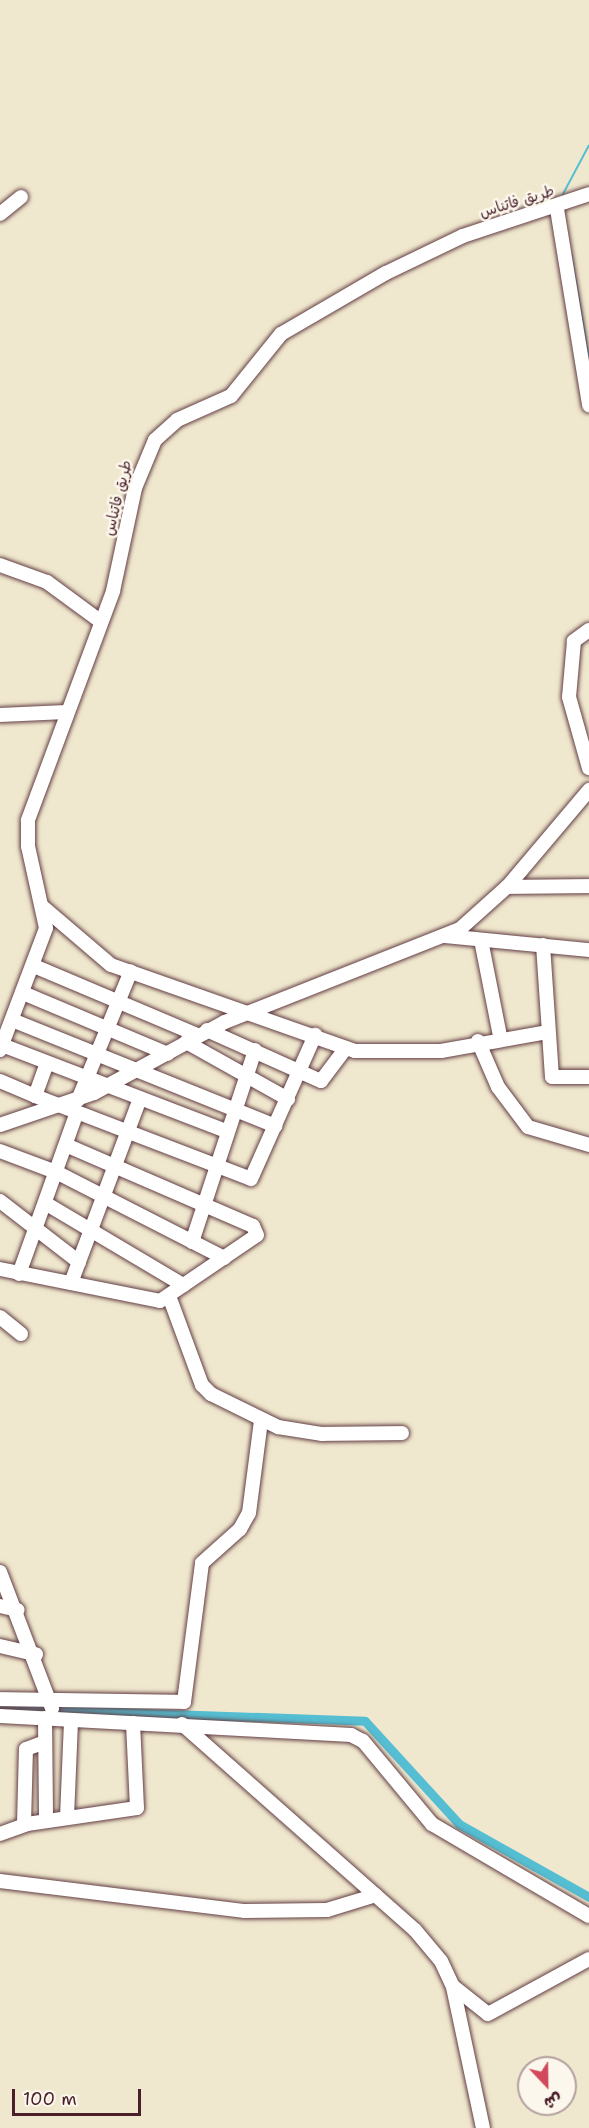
<!DOCTYPE html>
<html>
<head>
<meta charset="utf-8">
<style>
  body { margin:0 }
  #map { position:relative; width:589px; height:2128px; overflow:hidden; background:#f0e8ce; font-family:"Shantell Sans","Playpen Sans Arabic",sans-serif }
  div>[style] { position:absolute }
  .stream>* { height:2px; margin:-1px; padding:0 1px; transform-origin:1px; border-radius:1px; background:#55bed2 }
  .canal>* { height:9px; margin:-4.5px; padding:0 4.5px; transform-origin:4.5px; border-radius:4.5px; background:#55bed2 }
  .roads { filter:drop-shadow(0 0 2px #633d43) drop-shadow(0 0 2px #633d43) }
  .minor>* { height:14px; margin:-7px; padding:0 7px; transform-origin:7px; border-radius:7px; background:#fff }
  span { translate:-50% -50%; white-space:nowrap; text-align:center; line-height:1.15; -webkit-text-stroke:5px #fbf7ec; paint-order:stroke }
  .street-label { font-size:15px; color:#4a1f2b }
  .north { position:absolute; left:517px; top:2056px; width:60px; height:60px; box-sizing:border-box; background:#fbf7ec; border:2px solid #b4a19f; border-radius:50%; rotate:158deg; font-size:16px; font-weight:700; line-height:24px; text-align:center; color:#4a1f2b }
  .north::after { content:''; display:block; margin:auto; width:21px; height:27px; background:#d1495b; clip-path:polygon(50% 0,100% 100%,50% 72%,0 100%) }
  .scale { position:absolute; left:12px; top:2089px; width:129px; height:27px; box-sizing:border-box; border:3px solid #4a1f2b; border-top:0; padding-left:8px; font-size:18px; line-height:21px; white-space:nowrap; color:#4a1f2b; -webkit-text-stroke:4px #fbf7ec; paint-order:stroke }
</style>
</head>
<body>
<div id="map">
  <div class="stream">
    <i style="left:563px;top:194px;width:55px;rotate:-62deg"></i>
    <i style="left:571px;top:253px;width:107px;rotate:80.3deg"></i>
  </div>
  <div class="canal">
    <i style="left:0;top:1708px;width:41px;rotate:1.4deg"></i>
    <i style="left:57px;top:1710px;width:308px;rotate:2deg"></i>
    <i style="left:365px;top:1721px;width:139px;rotate:47.6deg"></i>
    <i style="left:459px;top:1824px;width:149px;rotate:29.3deg"></i>
  </div>
  <div class="roads">
    <div class="minor">
      <i style="left:557px;top:209px;width:199px;rotate:80.7deg"></i>
      <i style="left:0;top:214px;width:27px;rotate:-39deg"></i>
      <i style="left:0;top:565px;width:50px;rotate:19.9deg"></i>
      <i style="left:47px;top:582px;width:66px;rotate:36.3deg"></i>
      <i style="left:589px;top:630px;width:19px;rotate:144deg"></i>
      <i style="left:574px;top:641px;width:56px;rotate:95.1deg"></i>
      <i style="left:569px;top:697px;width:74px;rotate:74.3deg"></i>
      <i style="left:0;top:715px;width:66px;rotate:-2.6deg"></i>
      <i style="left:507px;top:887px;width:82px;rotate:-0.7deg"></i>
      <i style="left:43px;top:907px;width:89px;rotate:40.5deg"></i>
      <i style="left:111px;top:965px;width:259px;rotate:19.4deg"></i>
      <i style="left:355px;top:1051px;width:86px"></i>
      <i style="left:441px;top:1051px;width:109px;rotate:-10.1deg"></i>
      <i style="left:445px;top:936px;width:145px;rotate:5.6deg"></i>
      <i style="left:481px;top:940px;width:98px;rotate:78.8deg"></i>
      <i style="left:543px;top:945px;width:132px;rotate:86.1deg"></i>
      <i style="left:552px;top:1077px;width:37px"></i>
      <i style="left:34px;top:966px;width:177px;rotate:22.9deg"></i>
      <i style="left:23px;top:993px;width:157px;rotate:22.8deg"></i>
      <i style="left:12px;top:1020px;width:284px;rotate:21.9deg"></i>
      <i style="left:207px;top:1030px;width:125px;rotate:24.1deg"></i>
      <i style="left:321px;top:1081px;width:41px;rotate:-52.9deg"></i>
      <i style="left:478px;top:1041px;width:50px;rotate:66.5deg"></i>
      <i style="left:498px;top:1087px;width:50px;rotate:53.1deg"></i>
      <i style="left:528px;top:1127px;width:64px;rotate:16.4deg"></i>
      <i style="left:186px;top:1042px;width:117px;rotate:29.2deg"></i>
      <i style="left:2px;top:1045px;width:240px;rotate:21deg"></i>
      <i style="left:0;top:1050px;width:130px;rotate:-69.3deg"></i>
      <i style="left:46px;top:928px;width:84px;rotate:-102.4deg"></i>
      <i style="left:28px;top:846px;width:26px;rotate:-90deg"></i>
      <i style="left:28px;top:820px;width:244px;rotate:-69.6deg"></i>
      <i style="left:113px;top:591px;width:105px;rotate:-77.9deg"></i>
      <i style="left:135px;top:488px;width:52px;rotate:-67.4deg"></i>
      <i style="left:155px;top:440px;width:30px;rotate:-42deg"></i>
      <i style="left:177px;top:420px;width:59px;rotate:-24deg"></i>
      <i style="left:231px;top:396px;width:80px;rotate:-51.1deg"></i>
      <i style="left:281px;top:334px;width:121px;rotate:-30.2deg"></i>
      <i style="left:386px;top:273px;width:85px;rotate:-25.7deg"></i>
      <i style="left:463px;top:236px;width:133px;rotate:-18.4deg"></i>
      <i style="left:47px;top:1063px;width:35px;rotate:110deg"></i>
      <i style="left:35px;top:1096px;width:231px;rotate:21deg"></i>
      <i style="left:251px;top:1179px;width:158px;rotate:-66deg"></i>
      <i style="left:0;top:1081px;width:38px;rotate:23deg"></i>
      <i style="left:78px;top:1100px;width:139px;rotate:-67.7deg"></i>
      <i style="left:0;top:1125px;width:99px;rotate:-18.8deg"></i>
      <i style="left:94px;top:1093px;width:149px;rotate:-28.5deg"></i>
      <i style="left:225px;top:1022px;width:253px;rotate:-21.6deg"></i>
      <i style="left:460px;top:929px;width:64px;rotate:-41.9deg"></i>
      <i style="left:508px;top:886px;width:126px;rotate:-49.8deg"></i>
      <i style="left:0;top:1151px;width:60px;rotate:20.6deg"></i>
      <i style="left:56px;top:1172px;width:189px;rotate:27.1deg"></i>
      <i style="left:0;top:1201px;width:100px;rotate:37.7deg"></i>
      <i style="left:45px;top:1203px;width:161px;rotate:30.7deg"></i>
      <i style="left:192px;top:1242px;width:202px;rotate:-71.8deg"></i>
      <i style="left:0;top:1269px;width:163px;rotate:11.3deg"></i>
      <i style="left:160px;top:1301px;width:117px;rotate:-34.2deg"></i>
      <i style="left:257px;top:1235px;width:10px;rotate:-114deg"></i>
      <i style="left:253px;top:1226px;width:204px;rotate:-156.6deg"></i>
      <i style="left:19px;top:1274px;width:169px;rotate:-70.3deg"></i>
      <i style="left:71px;top:1283px;width:197px;rotate:-69.5deg"></i>
      <i style="left:169px;top:1296px;width:95px;rotate:69.7deg"></i>
      <i style="left:202px;top:1385px;width:13px;rotate:45deg"></i>
      <i style="left:211px;top:1394px;width:75px;rotate:26.2deg"></i>
      <i style="left:278px;top:1427px;width:45px;rotate:9deg"></i>
      <i style="left:322px;top:1434px;width:80px;rotate:-0.7deg"></i>
      <i style="left:0;top:1317px;width:27px;rotate:39deg"></i>
      <i style="left:0;top:1572px;width:146px;rotate:69.1deg"></i>
      <i style="left:0;top:1606px;width:18px;rotate:13deg"></i>
      <i style="left:0;top:1646px;width:37px;rotate:13deg"></i>
      <i style="left:0;top:1699px;width:184px;rotate:0.9deg"></i>
      <i style="left:184px;top:1702px;width:140px;rotate:-82.6deg"></i>
      <i style="left:202px;top:1563px;width:51px;rotate:-41.8deg"></i>
      <i style="left:240px;top:1529px;width:18px;rotate:-61deg"></i>
      <i style="left:249px;top:1513px;width:93px;rotate:-82.6deg"></i>
      <i style="left:0;top:1716px;width:352px;rotate:3.1deg"></i>
      <i style="left:351px;top:1735px;width:13px;rotate:27deg"></i>
      <i style="left:363px;top:1741px;width:108px;rotate:50.3deg"></i>
      <i style="left:432px;top:1824px;width:182px;rotate:30.4deg"></i>
      <i style="left:45px;top:1718px;width:102px;rotate:89.4deg"></i>
      <i style="left:182px;top:1724px;width:311px;rotate:41.5deg"></i>
      <i style="left:415px;top:1930px;width:40px;rotate:50deg"></i>
      <i style="left:441px;top:1961px;width:29px;rotate:65deg"></i>
      <i style="left:453px;top:1987px;width:144px;rotate:78deg"></i>
      <i style="left:67px;top:1817px;width:97px;rotate:-87.6deg"></i>
      <i style="left:24px;top:1824px;width:75px;rotate:-88.5deg"></i>
      <i style="left:26px;top:1749px;width:20px;rotate:-20deg"></i>
      <i style="left:0;top:1834px;width:29px;rotate:-20deg"></i>
      <i style="left:27px;top:1824px;width:111px;rotate:-8.3deg"></i>
      <i style="left:137px;top:1808px;width:85px;rotate:-92.7deg"></i>
      <i style="left:0;top:1881px;width:247px;rotate:7deg"></i>
      <i style="left:245px;top:1911px;width:82px;rotate:-0.7deg"></i>
      <i style="left:327px;top:1910px;width:51px;rotate:-17deg"></i>
      <i style="left:454px;top:1987px;width:43px;rotate:38.5deg"></i>
      <i style="left:488px;top:2014px;width:115px;rotate:-28.6deg"></i>
    </div>
  </div>
  <div class="street-label">
    <span style="left:517px;top:202px;rotate:-17deg">طريق فاتناس</span>
    <span style="left:118px;top:498px;rotate:-76deg">طريق فاتناس</span>
  </div>
  <div class="north">ش</div>
  <div class="scale">100 m</div>
</div>
</body>
</html>
